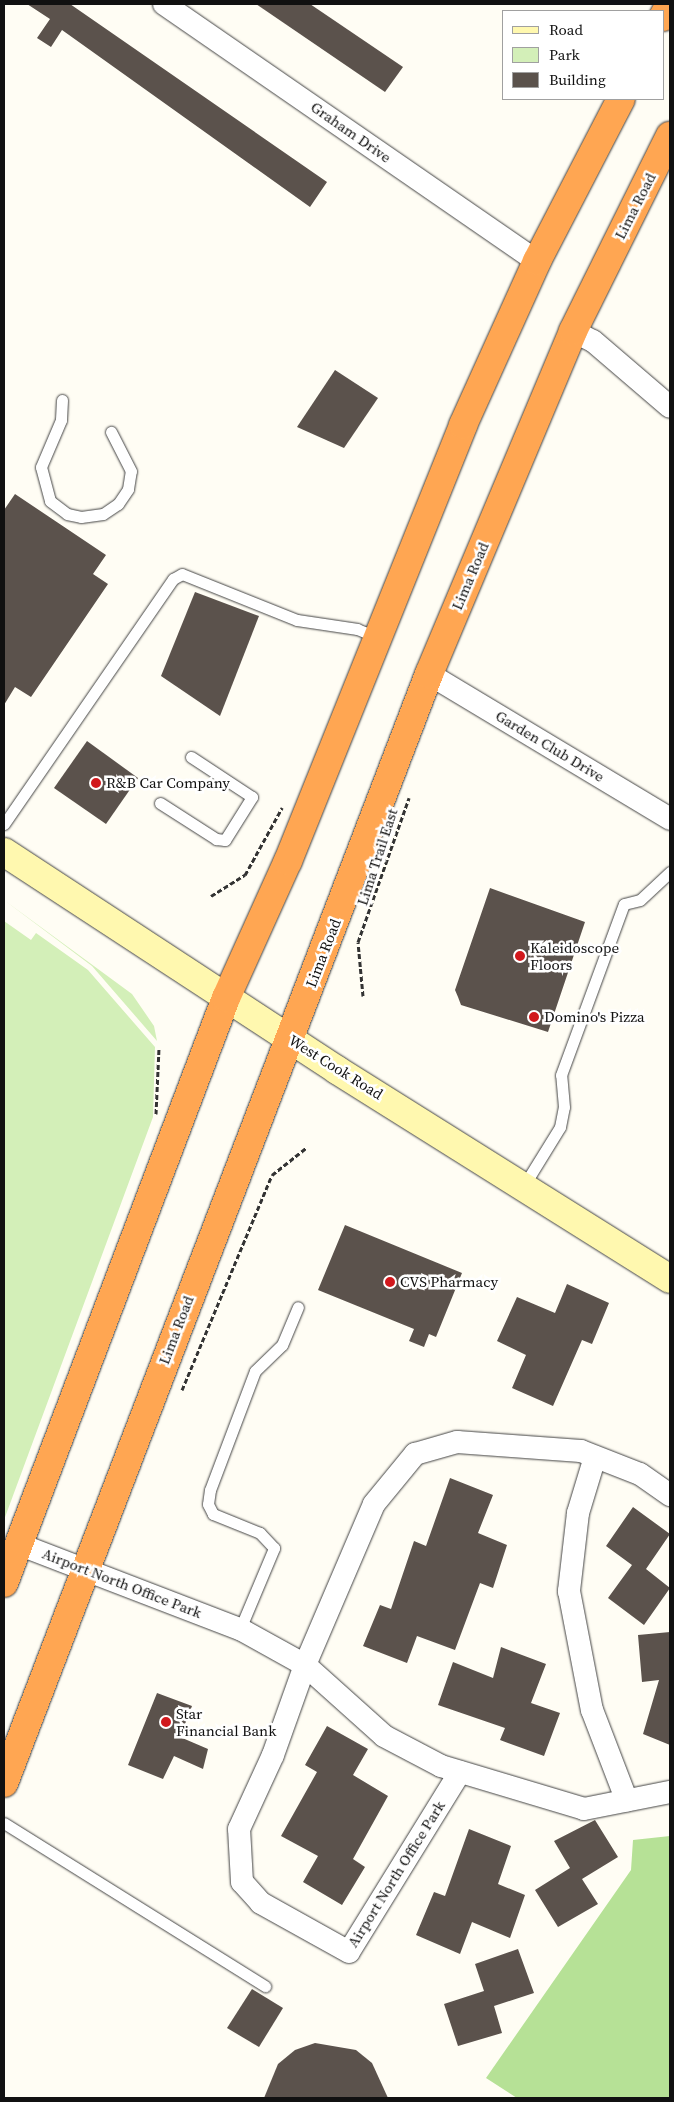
<!DOCTYPE html>
<html>
<head>
<meta charset="utf-8">
<style>
  body { margin:0 }
  #map { position:relative; width:674px; height:2102px; overflow:hidden; background:#fffdf4; font-family:"Source Serif 4",serif }
  div>[style] { position:absolute }
  .green>* { inset:0; background:#d3efb8 }
  .forest>* { inset:0; background:#b6e196 }
  .building>* { inset:0; background:#5b524c }
  .path>* { height:3px; margin-top:-1.5px; transform-origin:0; background:repeating-linear-gradient(90deg,#333 0 5px,transparent 0 7.5px) }
  .roads { filter:drop-shadow(0 0 1px #444) drop-shadow(0 0 1px #444) }
  .lane>* { height:11px; margin:-5.5px; padding:0 5.5px; transform-origin:5.5px; border-radius:5.5px; background:#fff }
  .street>* { height:22px; margin:-11px; padding:0 11px; transform-origin:11px; border-radius:11px; background:#fff }
  .secondary>* { height:28px; margin:-14px; padding:0 14px; transform-origin:14px; border-radius:14px; background:#fff8af }
  .highway>* { height:28px; margin:-14px; padding:0 14px; transform-origin:14px; border-radius:14px; background:#ffa652 }
  .dots>* { width:14px; height:14px; translate:-50% -50%; box-sizing:border-box; border:2px solid #fff; border-radius:50% }
  span { translate:-50% -50%; white-space:nowrap; text-align:center; line-height:1.15; -webkit-text-stroke:5px #fff; paint-order:stroke }
  .street-label { font-size:15px; color:#111 }
  .poi-label { font-size:15px; color:#111 }
  .left { translate:0 -50%; text-align:left }
  .frame { position:absolute; inset:0; border:5px solid #111; pointer-events:none }
  .legend { position:absolute; left:502px; top:10px; width:162px; height:90px; box-sizing:border-box; background:#fff; border:1px solid #a0a0a0; margin:0; padding:6px 9px; list-style:none; font-size:15px; color:#111 }
  .legend li { display:flex; align-items:center; gap:10px; height:25px }
  .legend b { width:25px; border:1px solid #a0a0a0 }
</style>
</head>
<body>
<div id="map">
  <div class="green">
    <i style="clip-path:polygon(4px 900px,132px 994px,154px 1026px,157px 1041px,92px 966px)"></i>
    <i style="clip-path:polygon(4px 921px,31px 940px,36px 933px,88px 970px,155px 1047px,153px 1117px,4px 1520px)"></i>
  </div>
  <div class="forest">
    <i style="clip-path:polygon(670px 1836px,670px 2098px,517px 2098px,486px 2078px,631px 1870px,633px 1840px)"></i>
  </div>
  <div class="building">
    <i style="clip-path:polygon(27px 4px,70px 4px,327px 182px,310px 207px,62px 30px,51px 47px,37px 38px,50px 19px)"></i>
    <i style="clip-path:polygon(256px 4px,310px 4px,403px 67px,385px 92px)"></i>
    <i style="clip-path:polygon(335px 370px,378px 398px,344px 448px,297px 427px)"></i>
    <i style="clip-path:polygon(15px 494px,106px 555px,93px 574px,108px 584px,31px 697px,15px 687px,4px 705px,4px 510px)"></i>
    <i style="clip-path:polygon(195px 592px,259px 616px,220px 716px,161px 676px)"></i>
    <i style="clip-path:polygon(87px 741px,138px 778px,106px 824px,54px 788px)"></i>
    <i style="clip-path:polygon(490px 888px,585px 922px,548px 1032px,461px 1005px,458px 997px,455px 990px)"></i>
    <i style="clip-path:polygon(345px 1225px,462px 1273px,436px 1337px,429px 1334px,424px 1347px,409px 1341px,414px 1329px,318px 1290px)"></i>
    <i style="clip-path:polygon(567px 1284px,609px 1303px,592px 1344px,582px 1340px,553px 1406px,512px 1388px,526px 1355px,497px 1341px,517px 1297px,555px 1313px)"></i>
    <i style="clip-path:polygon(450px 1478px,493px 1495px,478px 1533px,507px 1545px,493px 1588px,480px 1583px,455px 1650px,417px 1636px,407px 1663px,363px 1646px,380px 1605px,391px 1609px,414px 1541px,426px 1546px)"></i>
    <i style="clip-path:polygon(633px 1507px,670px 1534px,646px 1569px,670px 1588px,644px 1625px,608px 1598px,632px 1565px,606px 1546px)"></i>
    <i style="clip-path:polygon(670px 1632px,670px 1745px,643px 1734px,659px 1680px,642px 1682px,638px 1635px)"></i>
    <i style="clip-path:polygon(501px 1647px,546px 1664px,531px 1703px,560px 1713px,544px 1756px,500px 1740px,505px 1728px,438px 1705px,453px 1662px,493px 1678px)"></i>
    <i style="clip-path:polygon(157px 1693px,192px 1706px,180px 1737px,208px 1749px,203px 1769px,174px 1756px,163px 1779px,128px 1765px)"></i>
    <i style="clip-path:polygon(327px 1726px,368px 1749px,353px 1775px,388px 1796px,353px 1859px,365px 1867px,342px 1905px,303px 1882px,318px 1856px,281px 1836px,317px 1772px,305px 1765px)"></i>
    <i style="clip-path:polygon(595px 1820px,618px 1857px,582px 1879px,598px 1904px,558px 1927px,535px 1890px,570px 1868px,554px 1841px)"></i>
    <i style="clip-path:polygon(469px 1829px,511px 1846px,498px 1884px,525px 1895px,510px 1938px,472px 1922px,460px 1954px,416px 1935px,434px 1892px,445px 1896px)"></i>
    <i style="clip-path:polygon(518px 1949px,534px 1993px,494px 2006px,502px 2033px,458px 2046px,444px 2004px,484px 1991px,475px 1964px)"></i>
    <i style="clip-path:polygon(252px 1989px,283px 2008px,259px 2047px,227px 2028px)"></i>
    <i style="clip-path:polygon(315px 2043px,356px 2050px,372px 2063px,388px 2098px,264px 2098px,278px 2064px,295px 2050px)"></i>
  </div>
  <div class="path">
    <i style="left:211px;top:896px;width:40px;rotate:-32deg"></i>
    <i style="left:245px;top:875px;width:77px;rotate:-61.1deg"></i>
    <i style="left:363px;top:996px;width:54px;rotate:-95.3deg"></i>
    <i style="left:358px;top:942px;width:153px;rotate:-70.5deg"></i>
    <i style="left:156px;top:1114px;width:67px;rotate:-87.4deg"></i>
    <i style="left:182px;top:1390px;width:233px;rotate:-67.3deg"></i>
    <i style="left:272px;top:1175px;width:43px;rotate:-38.5deg"></i>
  </div>
  <div class="roads">
    <div class="lane">
      <i style="left:62px;top:400px;width:20px;rotate:93deg"></i>
      <i style="left:61px;top:420px;width:51px;rotate:113.1deg"></i>
      <i style="left:41px;top:467px;width:35px;rotate:75deg"></i>
      <i style="left:50px;top:501px;width:21px;rotate:37deg"></i>
      <i style="left:67px;top:514px;width:14px;rotate:12deg"></i>
      <i style="left:81px;top:517px;width:22px;rotate:-8deg"></i>
      <i style="left:103px;top:514px;width:18px;rotate:-34deg"></i>
      <i style="left:118px;top:504px;width:18px;rotate:-56deg"></i>
      <i style="left:128px;top:489px;width:18px;rotate:-81deg"></i>
      <i style="left:131px;top:471px;width:44px;rotate:-117.1deg"></i>
      <i style="left:160px;top:803px;width:67px;rotate:32.7deg"></i>
      <i style="left:216px;top:839px;width:9px;rotate:6deg"></i>
      <i style="left:225px;top:840px;width:51px;rotate:-57.9deg"></i>
      <i style="left:252px;top:797px;width:73px;rotate:-146.7deg"></i>
      <i style="left:4px;top:824px;width:298px;rotate:-55.4deg"></i>
      <i style="left:173px;top:579px;width:10px;rotate:-29deg"></i>
      <i style="left:182px;top:574px;width:124px;rotate:21.8deg"></i>
      <i style="left:297px;top:620px;width:61px;rotate:8.5deg"></i>
      <i style="left:357px;top:629px;width:24px;rotate:22deg"></i>
      <i style="left:523px;top:1187px;width:70px;rotate:-58.3deg"></i>
      <i style="left:560px;top:1127px;width:20px;rotate:-79deg"></i>
      <i style="left:564px;top:1107px;width:32px;rotate:-95deg"></i>
      <i style="left:561px;top:1075px;width:182px;rotate:-69.8deg"></i>
      <i style="left:624px;top:904px;width:16px;rotate:-14deg"></i>
      <i style="left:640px;top:900px;width:41px;rotate:-43deg"></i>
      <i style="left:240px;top:1629px;width:88px;rotate:-67.2deg"></i>
      <i style="left:274px;top:1548px;width:21px;rotate:-133deg"></i>
      <i style="left:260px;top:1533px;width:51px;rotate:-158deg"></i>
      <i style="left:213px;top:1514px;width:11px;rotate:-117deg"></i>
      <i style="left:208px;top:1504px;width:14px;rotate:-82deg"></i>
      <i style="left:210px;top:1490px;width:127px;rotate:-69.3deg"></i>
      <i style="left:255px;top:1371px;width:37px;rotate:-44deg"></i>
      <i style="left:282px;top:1345px;width:41px;rotate:-67.2deg"></i>
      <i style="left:4px;top:1823px;width:308px;rotate:32deg"></i>
    </div>
    <div class="street">
      <i style="left:164px;top:4px;width:453px;rotate:34.6deg"></i>
      <i style="left:573px;top:331px;width:22px;rotate:27deg"></i>
      <i style="left:593px;top:341px;width:101px;rotate:40.6deg"></i>
      <i style="left:429px;top:674px;width:281px;rotate:31deg"></i>
      <i style="left:595px;top:1457px;width:59px;rotate:106.9deg"></i>
      <i style="left:578px;top:1513px;width:79px;rotate:96.6deg"></i>
      <i style="left:569px;top:1591px;width:121px;rotate:79.1deg"></i>
      <i style="left:592px;top:1710px;width:97px;rotate:69deg"></i>
      <i style="left:18px;top:1544px;width:238px;rotate:21deg"></i>
      <i style="left:240px;top:1629px;width:74px;rotate:29deg"></i>
      <i style="left:305px;top:1665px;width:106px;rotate:41.9deg"></i>
      <i style="left:384px;top:1736px;width:64px;rotate:27.8deg"></i>
      <i style="left:441px;top:1766px;width:149px;rotate:16.7deg"></i>
      <i style="left:584px;top:1809px;width:88px;rotate:-11.2deg"></i>
      <i style="left:460px;top:1772px;width:211px;rotate:121.7deg"></i>
      <i style="left:349px;top:1952px;width:101px;rotate:-150.9deg"></i>
      <i style="left:261px;top:1903px;width:28px;rotate:-132deg"></i>
      <i style="left:242px;top:1882px;width:53px;rotate:-93.2deg"></i>
      <i style="left:239px;top:1829px;width:81px;rotate:-65.3deg"></i>
      <i style="left:273px;top:1755px;width:96px;rotate:-70.4deg"></i>
      <i style="left:305px;top:1665px;width:175px;rotate:-66.8deg"></i>
      <i style="left:374px;top:1504px;width:65px;rotate:-50.6deg"></i>
      <i style="left:415px;top:1454px;width:44px;rotate:-15.9deg"></i>
      <i style="left:457px;top:1442px;width:124px;rotate:4.2deg"></i>
      <i style="left:581px;top:1451px;width:63px;rotate:21.3deg"></i>
      <i style="left:640px;top:1474px;width:37px;rotate:35deg"></i>
    </div>
    <div class="secondary">
      <i style="left:4px;top:852px;width:398px;rotate:33.2deg"></i>
      <i style="left:337px;top:1070px;width:393px;rotate:32.1deg"></i>
    </div>
    <div class="highway">
      <i style="left:663px;top:17px;width:15px;rotate:-62deg"></i>
      <i style="left:4px;top:1583px;width:626px;rotate:-69.22deg"></i>
      <i style="left:226px;top:998px;width:150px;rotate:-65.7deg"></i>
      <i style="left:288px;top:861px;width:470px;rotate:-68.1deg"></i>
      <i style="left:463px;top:425px;width:180px;rotate:-65.7deg"></i>
      <i style="left:537px;top:261px;width:182px;rotate:-62.6deg"></i>
      <i style="left:4px;top:1783px;width:1188px;rotate:-69.03deg"></i>
      <i style="left:429px;top:674px;width:372px;rotate:-67.2deg"></i>
      <i style="left:573px;top:331px;width:218px;rotate:-63.6deg"></i>
    </div>
  </div>
  <div class="dots">
    <i style="left:96px;top:783px;background:#d1181c"></i>
    <i style="left:520px;top:956px;background:#d1181c"></i>
    <i style="left:534px;top:1017px;background:#d1181c"></i>
    <i style="left:390px;top:1282px;background:#d1181c"></i>
    <i style="left:166px;top:1722px;background:#d1181c"></i>
  </div>
  <div class="street-label">
    <span style="left:351px;top:132px;rotate:35deg">Graham Drive</span>
    <span style="left:635px;top:206px;rotate:-63deg">Lima Road</span>
    <span style="left:470px;top:576px;rotate:-67deg">Lima Road</span>
    <span style="left:550px;top:746px;rotate:31deg">Garden Club Drive</span>
    <span style="left:377px;top:857px;rotate:-72deg">Lima Trail East</span>
    <span style="left:323px;top:953px;rotate:-69deg">Lima Road</span>
    <span style="left:336px;top:1067px;rotate:32deg">West Cook Road</span>
    <span style="left:176px;top:1330px;rotate:-69deg">Lima Road</span>
    <span style="left:122px;top:1583px;rotate:21deg">Airport North Office Park</span>
    <span style="left:396px;top:1874px;rotate:-58deg">Airport North Office Park</span>
  </div>
  <div class="poi-label">
    <span class="left" style="left:106px;top:783px">R&amp;B Car Company</span>
    <span class="left" style="left:530px;top:956px">Kaleidoscope<br>Floors</span>
    <span class="left" style="left:544px;top:1017px">Domino's Pizza</span>
    <span class="left" style="left:400px;top:1282px">CVS Pharmacy</span>
    <span class="left" style="left:176px;top:1722px">Star<br>Financial Bank</span>
  </div>
  <div class="frame"></div>
  <ul class="legend">
  <li><b style="height:6px;background:#fff8af"></b>Road</li>
  <li><b style="height:14px;background:#d3efb8"></b>Park</li>
  <li><b style="height:14px;background:#5b524c"></b>Building</li>
  </ul>
</div>
</body>
</html>
